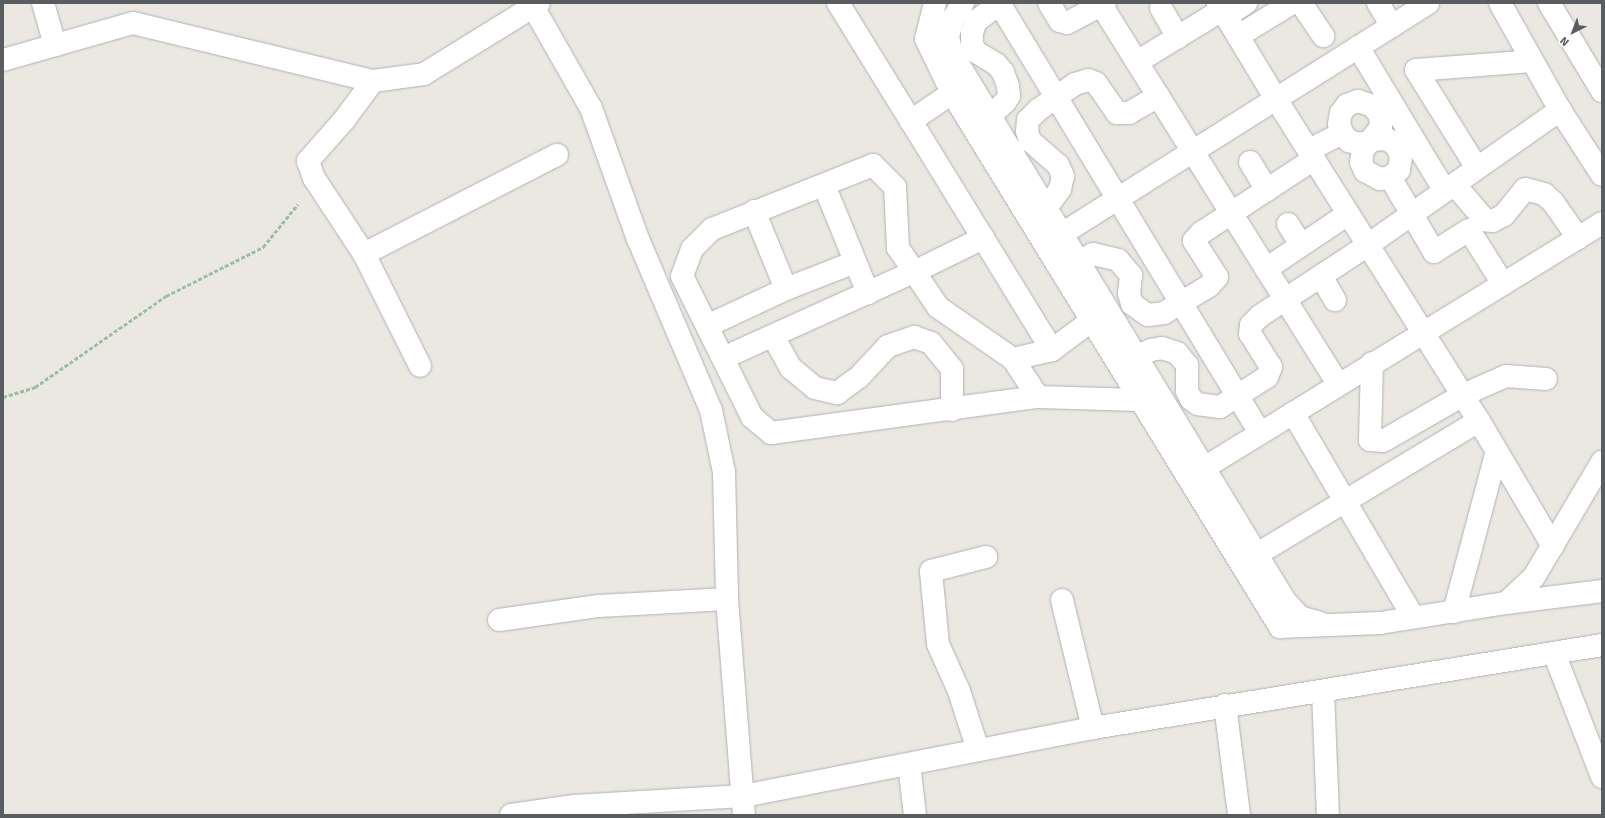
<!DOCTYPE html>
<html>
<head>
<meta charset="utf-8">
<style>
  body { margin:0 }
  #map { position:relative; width:1605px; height:818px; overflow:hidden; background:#eae8e1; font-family:Signika,sans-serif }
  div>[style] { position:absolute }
  .path>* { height:2.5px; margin-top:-1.25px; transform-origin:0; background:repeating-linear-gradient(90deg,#9abfa3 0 4px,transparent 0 6px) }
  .roads { filter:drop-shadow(0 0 1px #afb2b5) drop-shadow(0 0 1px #afb2b5) }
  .minor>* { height:22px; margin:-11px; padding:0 11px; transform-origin:11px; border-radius:11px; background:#fff }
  span { translate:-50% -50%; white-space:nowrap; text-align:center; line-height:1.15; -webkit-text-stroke:3px #fff; paint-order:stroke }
  .frame { position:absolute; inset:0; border:4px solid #5a5d60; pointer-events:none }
  .north { position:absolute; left:1553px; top:12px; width:40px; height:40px; -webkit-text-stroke:3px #fff; paint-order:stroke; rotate:222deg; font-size:11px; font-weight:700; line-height:16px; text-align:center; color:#5a5d60 }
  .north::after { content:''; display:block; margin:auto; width:14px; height:18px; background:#5a5d60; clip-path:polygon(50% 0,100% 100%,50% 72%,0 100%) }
</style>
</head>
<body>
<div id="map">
  <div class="path">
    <i style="left:3px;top:397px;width:34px;rotate:-17deg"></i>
    <i style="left:35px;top:387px;width:160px;rotate:-34.8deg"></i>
    <i style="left:166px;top:296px;width:109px;rotate:-26.8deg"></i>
    <i style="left:263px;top:247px;width:55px;rotate:-50.9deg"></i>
  </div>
  <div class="roads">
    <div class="minor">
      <i style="left:43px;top:3px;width:44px;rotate:74.1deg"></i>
      <i style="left:531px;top:3px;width:121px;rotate:60.3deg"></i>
      <i style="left:591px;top:108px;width:139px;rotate:70.3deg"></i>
      <i style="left:638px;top:239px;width:186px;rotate:66.9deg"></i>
      <i style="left:711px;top:410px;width:63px;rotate:78.2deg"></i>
      <i style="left:724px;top:472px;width:127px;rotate:88.6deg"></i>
      <i style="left:727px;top:599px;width:217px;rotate:85.5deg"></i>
      <i style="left:838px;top:3px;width:139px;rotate:58.3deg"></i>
      <i style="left:935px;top:3px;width:37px;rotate:104deg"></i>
      <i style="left:926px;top:39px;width:60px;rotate:64.3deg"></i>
      <i style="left:952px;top:93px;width:627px;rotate:58.44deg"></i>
      <i style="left:1280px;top:627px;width:100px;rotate:-2.3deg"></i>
      <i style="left:1380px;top:623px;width:128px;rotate:-9deg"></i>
      <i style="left:1506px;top:603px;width:38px;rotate:-43deg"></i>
      <i style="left:1534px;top:577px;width:134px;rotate:-59.4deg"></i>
      <i style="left:963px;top:3px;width:17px;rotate:123deg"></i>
      <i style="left:954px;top:17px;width:20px;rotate:108deg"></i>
      <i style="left:948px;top:36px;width:16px;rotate:79deg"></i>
      <i style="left:951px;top:52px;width:643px;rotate:58.68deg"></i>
      <i style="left:1285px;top:601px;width:22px;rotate:47deg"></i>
      <i style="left:1300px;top:617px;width:21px;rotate:17deg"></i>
      <i style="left:999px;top:3px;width:503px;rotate:58.74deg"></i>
      <i style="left:1049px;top:3px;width:21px;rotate:59deg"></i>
      <i style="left:1060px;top:21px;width:7px;rotate:16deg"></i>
      <i style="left:1067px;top:23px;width:43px;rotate:-27.8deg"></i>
      <i style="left:1100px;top:3px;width:449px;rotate:58deg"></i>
      <i style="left:1218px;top:3px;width:112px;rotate:58.9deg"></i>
      <i style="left:1276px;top:99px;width:381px;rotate:57.8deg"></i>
      <i style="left:1479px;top:421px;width:145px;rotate:59.4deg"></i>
      <i style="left:1301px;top:3px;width:40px;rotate:56deg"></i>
      <i style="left:1378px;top:3px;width:27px;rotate:59deg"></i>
      <i style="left:1500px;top:3px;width:123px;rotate:60.7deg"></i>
      <i style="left:1560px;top:110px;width:77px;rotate:57.1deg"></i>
      <i style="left:1549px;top:3px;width:103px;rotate:58.9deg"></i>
      <i style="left:1161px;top:8px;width:34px;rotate:60deg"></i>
      <i style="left:1226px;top:16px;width:24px;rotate:-33deg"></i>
      <i style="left:1238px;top:36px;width:63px;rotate:-31.4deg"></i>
      <i style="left:1358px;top:47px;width:168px;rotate:58.9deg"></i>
      <i style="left:3px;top:60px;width:135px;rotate:-15.9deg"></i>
      <i style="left:133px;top:23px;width:247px;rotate:13.6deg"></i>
      <i style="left:373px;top:81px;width:51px;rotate:-7.8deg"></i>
      <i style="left:424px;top:74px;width:135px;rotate:-31.7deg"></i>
      <i style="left:1137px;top:62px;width:100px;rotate:-31.5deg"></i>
      <i style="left:373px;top:81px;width:49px;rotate:126.6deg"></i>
      <i style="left:344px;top:120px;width:55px;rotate:131.3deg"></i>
      <i style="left:308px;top:161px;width:18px;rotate:71deg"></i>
      <i style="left:314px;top:178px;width:91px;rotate:56.7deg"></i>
      <i style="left:364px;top:254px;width:125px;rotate:63.4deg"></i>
      <i style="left:952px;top:93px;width:50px;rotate:145.7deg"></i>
      <i style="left:911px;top:121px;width:269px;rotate:58.4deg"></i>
      <i style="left:990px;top:116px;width:21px;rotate:-43deg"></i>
      <i style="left:1005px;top:102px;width:7px;rotate:-56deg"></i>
      <i style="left:1009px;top:96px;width:10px;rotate:-96deg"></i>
      <i style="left:1008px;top:86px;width:15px;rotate:-110deg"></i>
      <i style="left:1003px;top:72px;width:11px;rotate:-131deg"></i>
      <i style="left:996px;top:64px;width:23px;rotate:-149deg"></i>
      <i style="left:976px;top:52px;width:8px;rotate:-120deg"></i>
      <i style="left:972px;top:45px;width:12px;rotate:-90deg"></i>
      <i style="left:972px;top:33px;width:13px;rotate:-72deg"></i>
      <i style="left:976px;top:21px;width:31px;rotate:-36deg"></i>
      <i style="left:1342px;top:133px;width:9px;rotate:-108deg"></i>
      <i style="left:1339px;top:124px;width:11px;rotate:-80deg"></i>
      <i style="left:1341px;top:113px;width:10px;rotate:-53deg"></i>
      <i style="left:1347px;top:105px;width:12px;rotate:-20deg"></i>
      <i style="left:1358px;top:101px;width:16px;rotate:18deg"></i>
      <i style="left:1373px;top:106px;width:12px;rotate:55deg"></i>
      <i style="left:1380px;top:116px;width:11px;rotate:85deg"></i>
      <i style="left:1381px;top:127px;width:29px;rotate:128deg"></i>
      <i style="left:1363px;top:150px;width:12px;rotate:99deg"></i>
      <i style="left:1361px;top:162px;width:10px;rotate:66deg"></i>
      <i style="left:1365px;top:171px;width:17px;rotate:28deg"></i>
      <i style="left:1380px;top:179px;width:10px;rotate:-11deg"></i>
      <i style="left:1309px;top:150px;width:37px;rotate:-27deg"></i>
      <i style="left:1342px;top:133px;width:11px;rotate:49deg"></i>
      <i style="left:1349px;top:141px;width:11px;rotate:15deg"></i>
      <i style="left:1360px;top:144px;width:21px;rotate:-14deg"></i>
      <i style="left:1380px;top:139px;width:9px;rotate:6deg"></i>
      <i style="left:1389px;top:140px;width:11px;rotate:41deg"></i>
      <i style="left:1397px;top:147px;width:11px;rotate:68deg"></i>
      <i style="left:1401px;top:157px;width:13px;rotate:99deg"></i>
      <i style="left:1399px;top:170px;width:11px;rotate:142deg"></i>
      <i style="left:1390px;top:177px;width:87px;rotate:59.6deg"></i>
      <i style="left:1434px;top:252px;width:41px;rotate:-32.2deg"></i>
      <i style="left:1469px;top:230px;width:64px;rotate:57.8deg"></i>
      <i style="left:1250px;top:162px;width:33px;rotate:59deg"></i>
      <i style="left:1477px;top:168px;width:115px;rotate:-121.9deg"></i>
      <i style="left:1416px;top:70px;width:116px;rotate:-4.4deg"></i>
      <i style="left:1454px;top:184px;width:48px;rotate:49.3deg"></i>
      <i style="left:1485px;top:220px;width:8px;rotate:7deg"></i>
      <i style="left:1493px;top:221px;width:13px;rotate:-29deg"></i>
      <i style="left:1504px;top:215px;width:33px;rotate:-51deg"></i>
      <i style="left:1525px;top:189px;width:20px;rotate:15deg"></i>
      <i style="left:1544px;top:194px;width:12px;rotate:42deg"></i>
      <i style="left:1553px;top:202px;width:44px;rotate:55.2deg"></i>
      <i style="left:824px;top:185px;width:117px;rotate:67.8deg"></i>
      <i style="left:1043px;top:204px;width:10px;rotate:-24deg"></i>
      <i style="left:1052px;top:200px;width:14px;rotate:-54deg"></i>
      <i style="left:1060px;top:189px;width:13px;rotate:-77deg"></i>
      <i style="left:1063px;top:176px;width:12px;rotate:-114deg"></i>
      <i style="left:1058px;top:165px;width:37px;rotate:-139deg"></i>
      <i style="left:1030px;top:141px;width:10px;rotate:-107deg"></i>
      <i style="left:1027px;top:131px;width:11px;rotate:-85deg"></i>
      <i style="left:1028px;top:120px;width:14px;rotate:-45deg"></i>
      <i style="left:1038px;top:110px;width:45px;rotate:-35.1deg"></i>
      <i style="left:1075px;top:84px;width:14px;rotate:-17deg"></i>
      <i style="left:1088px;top:80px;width:9px;rotate:21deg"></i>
      <i style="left:1096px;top:83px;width:37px;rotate:55deg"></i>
      <i style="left:1117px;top:113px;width:12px"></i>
      <i style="left:1129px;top:113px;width:34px;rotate:-30deg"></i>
      <i style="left:754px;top:211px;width:84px;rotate:67.7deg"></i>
      <i style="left:1288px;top:224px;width:25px;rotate:58deg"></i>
      <i style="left:1049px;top:242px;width:448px;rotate:-32.2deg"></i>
      <i style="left:364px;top:254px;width:217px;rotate:-27.2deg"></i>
      <i style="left:1078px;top:262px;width:17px;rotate:-28deg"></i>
      <i style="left:1093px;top:254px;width:26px;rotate:13deg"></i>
      <i style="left:1118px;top:260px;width:20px;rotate:49deg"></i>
      <i style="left:1131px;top:275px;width:18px;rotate:96deg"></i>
      <i style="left:1129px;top:293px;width:11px;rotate:75deg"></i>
      <i style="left:1132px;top:304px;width:19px;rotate:35deg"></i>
      <i style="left:1148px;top:315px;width:16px;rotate:-7deg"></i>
      <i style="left:1164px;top:313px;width:52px;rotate:-31deg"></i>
      <i style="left:1209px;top:286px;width:12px;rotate:-48deg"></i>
      <i style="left:1217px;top:277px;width:43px;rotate:-122.6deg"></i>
      <i style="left:1194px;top:241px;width:11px;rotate:-49deg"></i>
      <i style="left:1201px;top:233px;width:135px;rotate:-33.2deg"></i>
      <i style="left:1266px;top:269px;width:99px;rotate:-33.9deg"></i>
      <i style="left:1321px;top:276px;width:28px;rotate:60deg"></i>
      <i style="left:1091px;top:321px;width:49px;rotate:143.4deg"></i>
      <i style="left:1052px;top:350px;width:40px;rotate:167deg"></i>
      <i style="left:1013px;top:359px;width:91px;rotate:-145.3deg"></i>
      <i style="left:938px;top:307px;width:71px;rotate:-124.1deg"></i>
      <i style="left:898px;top:248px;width:61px;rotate:-92.8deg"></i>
      <i style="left:895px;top:187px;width:31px;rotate:-135deg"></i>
      <i style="left:873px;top:165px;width:173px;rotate:158.3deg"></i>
      <i style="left:712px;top:229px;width:28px;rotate:135deg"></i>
      <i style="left:692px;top:249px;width:29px;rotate:110deg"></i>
      <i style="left:682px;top:276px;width:157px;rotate:63.6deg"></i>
      <i style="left:752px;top:417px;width:25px;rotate:40deg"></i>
      <i style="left:771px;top:433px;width:269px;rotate:-7.7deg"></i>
      <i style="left:1038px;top:397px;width:101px;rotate:1.7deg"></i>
      <i style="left:707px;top:326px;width:87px;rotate:-25.1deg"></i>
      <i style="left:786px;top:289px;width:74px;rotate:-21.4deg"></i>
      <i style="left:773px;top:336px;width:37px;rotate:61deg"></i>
      <i style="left:791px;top:368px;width:31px;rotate:40deg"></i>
      <i style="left:815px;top:388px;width:23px;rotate:13deg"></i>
      <i style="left:837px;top:393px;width:27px;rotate:-36deg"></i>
      <i style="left:859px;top:377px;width:42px;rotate:-46.9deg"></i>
      <i style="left:888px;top:346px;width:28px;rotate:-19deg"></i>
      <i style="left:914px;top:337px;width:18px;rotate:19deg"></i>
      <i style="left:931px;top:343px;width:33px;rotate:51deg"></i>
      <i style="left:952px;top:369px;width:41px;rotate:90deg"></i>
      <i style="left:1136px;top:357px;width:17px;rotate:-25deg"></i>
      <i style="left:1151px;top:350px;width:11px;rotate:-10deg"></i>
      <i style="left:1162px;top:348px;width:16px;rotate:18deg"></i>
      <i style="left:1177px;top:353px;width:16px;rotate:50deg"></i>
      <i style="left:1187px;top:365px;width:26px;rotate:90deg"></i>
      <i style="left:1187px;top:391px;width:9px;rotate:63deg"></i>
      <i style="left:1191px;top:399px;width:9px;rotate:36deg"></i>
      <i style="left:1198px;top:404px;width:22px;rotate:8deg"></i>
      <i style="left:1220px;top:407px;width:56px;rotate:-32.6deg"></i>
      <i style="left:1267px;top:377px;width:11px;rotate:-68deg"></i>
      <i style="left:1271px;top:367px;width:39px;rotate:-122deg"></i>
      <i style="left:1250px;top:334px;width:9px;rotate:-84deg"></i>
      <i style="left:1251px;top:325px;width:13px;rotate:-45deg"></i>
      <i style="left:1260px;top:316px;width:129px;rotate:-33.3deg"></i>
      <i style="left:1368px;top:245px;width:235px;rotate:-35.1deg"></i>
      <i style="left:723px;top:358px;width:212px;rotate:-24.3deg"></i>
      <i style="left:916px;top:271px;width:75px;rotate:-26.2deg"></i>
      <i style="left:1013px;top:359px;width:45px;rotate:56.7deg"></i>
      <i style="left:1372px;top:363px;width:77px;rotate:91.5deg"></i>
      <i style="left:1370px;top:440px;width:13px;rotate:4deg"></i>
      <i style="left:1383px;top:441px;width:92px;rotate:-29.9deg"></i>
      <i style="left:1463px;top:395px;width:47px;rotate:-23.8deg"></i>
      <i style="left:1506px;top:376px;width:40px;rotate:4.3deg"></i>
      <i style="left:1293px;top:413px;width:237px;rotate:59.5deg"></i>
      <i style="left:1191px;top:476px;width:483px;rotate:-31.6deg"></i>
      <i style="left:1244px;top:562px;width:274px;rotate:-31deg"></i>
      <i style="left:1062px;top:600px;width:132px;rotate:76.4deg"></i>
      <i style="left:1506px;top:603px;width:97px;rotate:-7.1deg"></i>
      <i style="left:1454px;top:612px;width:163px;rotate:-75.1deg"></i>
      <i style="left:499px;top:620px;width:101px;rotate:-8deg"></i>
      <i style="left:599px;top:606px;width:128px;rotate:-3.1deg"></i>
      <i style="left:1554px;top:653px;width:133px;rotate:68.8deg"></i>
      <i style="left:1323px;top:692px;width:123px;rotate:87.7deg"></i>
      <i style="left:1225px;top:705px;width:111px;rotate:82.7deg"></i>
      <i style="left:978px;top:750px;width:62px;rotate:-107.9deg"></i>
      <i style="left:959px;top:691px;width:51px;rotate:-114.1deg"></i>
      <i style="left:938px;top:644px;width:73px;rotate:-95.5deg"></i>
      <i style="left:931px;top:571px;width:57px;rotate:-14.3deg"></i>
      <i style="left:909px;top:764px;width:51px;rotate:83.3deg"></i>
      <i style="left:511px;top:815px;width:64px;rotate:-8.1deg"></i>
      <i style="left:574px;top:806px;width:169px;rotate:-3.4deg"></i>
      <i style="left:743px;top:796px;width:357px;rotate:-11deg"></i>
      <i style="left:1093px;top:728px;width:516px;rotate:-9.26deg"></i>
    </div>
  </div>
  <div class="frame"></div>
  <div class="north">N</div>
</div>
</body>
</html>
